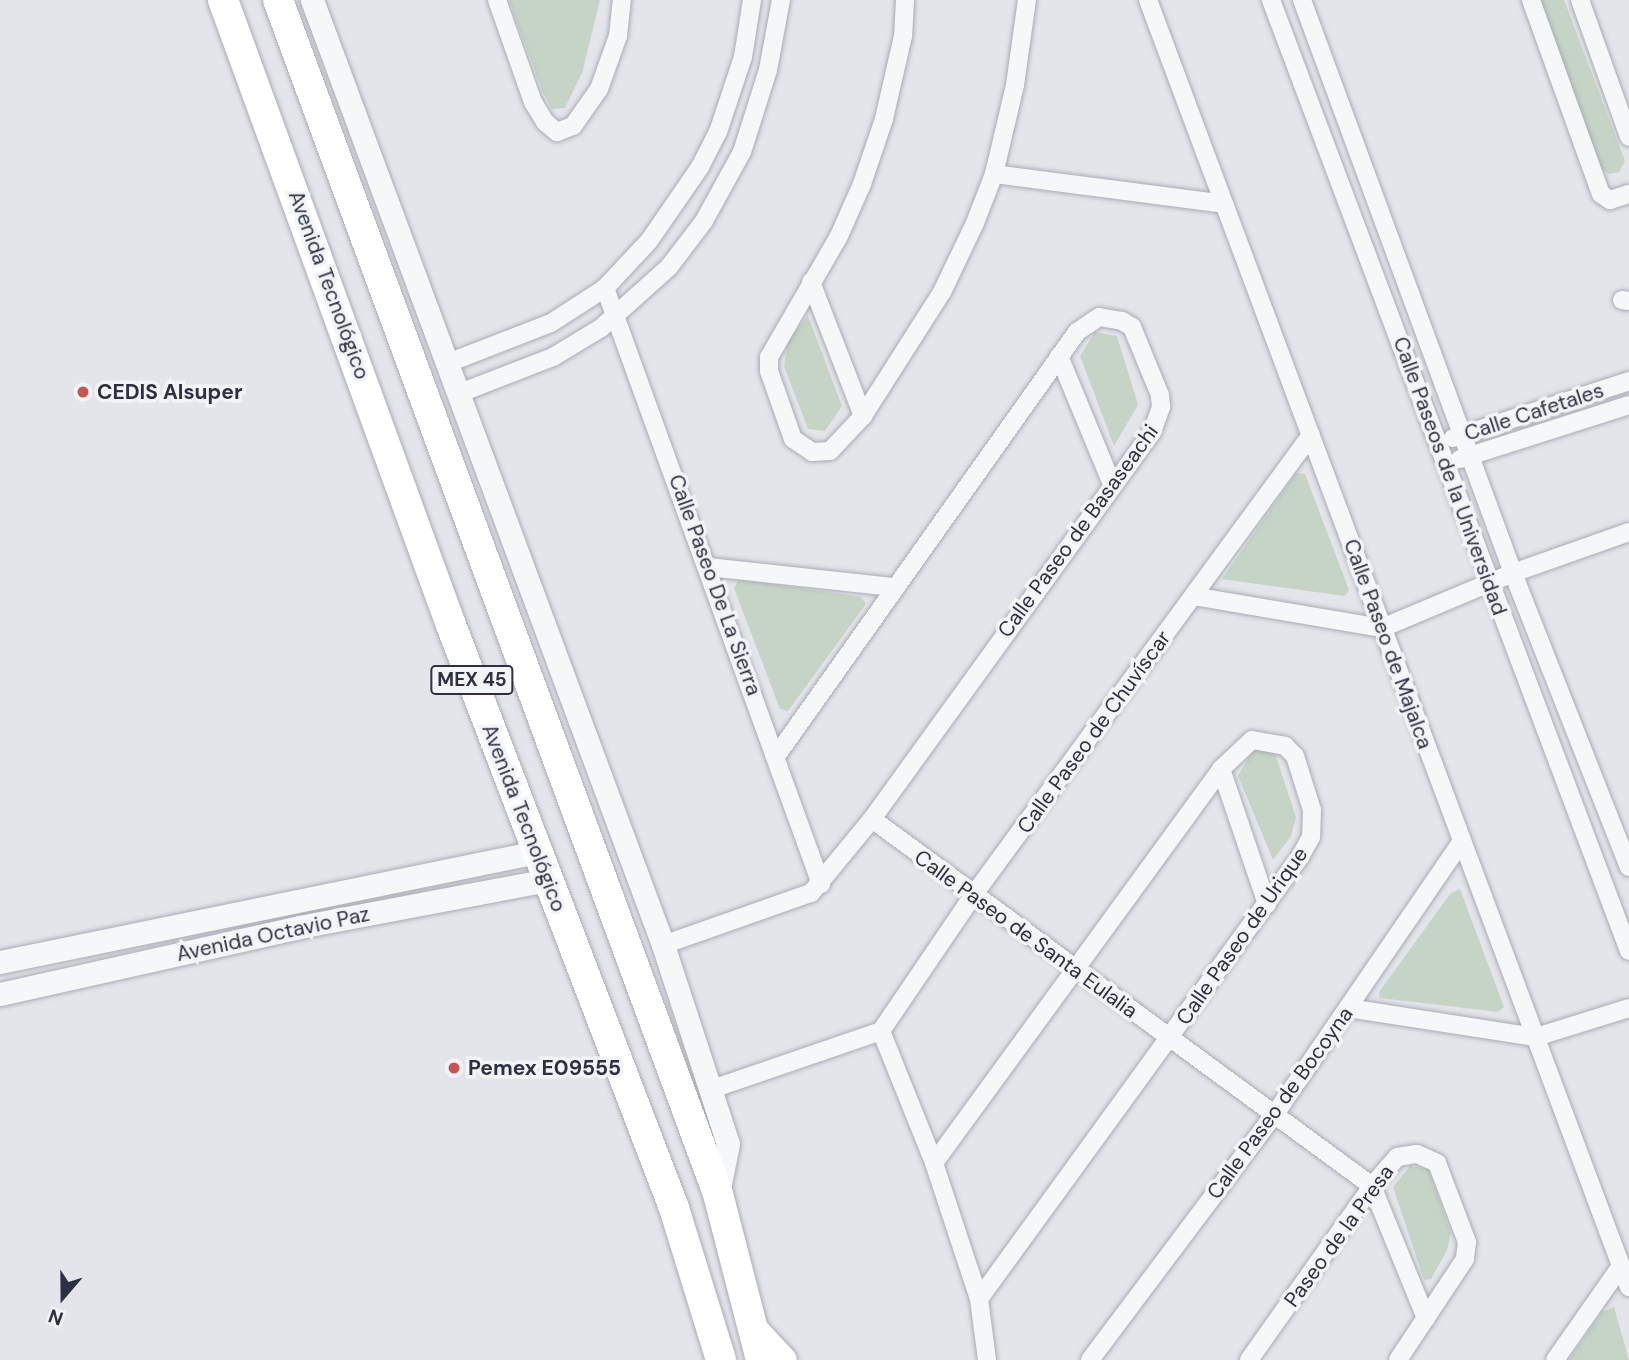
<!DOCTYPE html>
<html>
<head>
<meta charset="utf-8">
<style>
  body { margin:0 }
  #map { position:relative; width:1629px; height:1360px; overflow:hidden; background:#e4e5eb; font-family:"DM Sans",sans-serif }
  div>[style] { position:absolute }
  .green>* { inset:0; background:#c6d4c5 }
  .roads { filter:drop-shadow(0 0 2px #a9abb5) drop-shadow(0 0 2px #a9abb5) }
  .minor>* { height:18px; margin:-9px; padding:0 9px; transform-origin:9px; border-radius:9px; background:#f6f7f9 }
  .tertiary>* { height:23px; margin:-11.5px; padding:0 11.5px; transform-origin:11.5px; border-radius:11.5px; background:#f6f7f9 }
  .secondary>* { height:26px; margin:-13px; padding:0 13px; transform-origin:13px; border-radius:13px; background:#fff }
  .primary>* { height:30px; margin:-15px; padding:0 15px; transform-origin:15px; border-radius:15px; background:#fff }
  .dots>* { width:19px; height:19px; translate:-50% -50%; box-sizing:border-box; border:4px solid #f3f4f8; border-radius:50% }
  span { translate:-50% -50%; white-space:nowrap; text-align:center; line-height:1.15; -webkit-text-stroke:7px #f3f4f8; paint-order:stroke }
  .shield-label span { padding:2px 5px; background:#f3f4f8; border:2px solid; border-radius:5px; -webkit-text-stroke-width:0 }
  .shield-label { font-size:19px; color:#2c3042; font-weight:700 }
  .street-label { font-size:21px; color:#2c3042 }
  .poi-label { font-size:21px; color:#2c3042; font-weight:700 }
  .left { translate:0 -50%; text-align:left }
  .north { position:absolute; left:28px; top:1262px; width:70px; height:70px; -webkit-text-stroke:5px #f3f4f8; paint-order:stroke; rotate:200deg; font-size:19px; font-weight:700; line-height:28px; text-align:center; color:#2c3042 }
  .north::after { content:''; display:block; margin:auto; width:24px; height:32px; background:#2c3042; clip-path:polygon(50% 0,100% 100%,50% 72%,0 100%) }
</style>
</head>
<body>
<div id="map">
  <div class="green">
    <i style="clip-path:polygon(509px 0,600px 0,582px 73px,565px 108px,552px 109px,543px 93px)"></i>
    <i style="clip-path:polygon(1538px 0,1564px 0,1625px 161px,1619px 172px,1609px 174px,1601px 168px)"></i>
    <i style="clip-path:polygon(808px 316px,842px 406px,825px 431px,808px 429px,784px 366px,788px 341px)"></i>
    <i style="clip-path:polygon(1095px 332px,1117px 336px,1138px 405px,1114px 446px,1080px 356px)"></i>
    <i style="clip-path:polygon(1296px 473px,1305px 474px,1349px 590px,1345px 596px,1222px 579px)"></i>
    <i style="clip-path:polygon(739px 579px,861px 597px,866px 604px,788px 711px,780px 709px,734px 588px)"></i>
    <i style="clip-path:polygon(1254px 748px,1274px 750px,1296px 817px,1291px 836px,1273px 860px,1238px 776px)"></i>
    <i style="clip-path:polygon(1460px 889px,1504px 1007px,1498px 1012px,1380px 998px,1379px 992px,1450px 894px)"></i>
    <i style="clip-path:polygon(1410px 1166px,1428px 1169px,1451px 1233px,1447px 1250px,1431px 1279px,1424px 1280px,1393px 1187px)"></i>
    <i style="clip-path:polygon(1614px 1307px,1629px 1360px,1569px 1360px,1602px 1312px)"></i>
  </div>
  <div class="roads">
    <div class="minor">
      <i style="left:497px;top:0;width:108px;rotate:70.6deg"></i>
      <i style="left:533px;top:102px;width:23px;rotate:59deg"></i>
      <i style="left:545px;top:122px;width:16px;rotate:40deg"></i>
      <i style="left:557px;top:132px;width:17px;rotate:-21deg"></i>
      <i style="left:573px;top:126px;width:45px;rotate:-54.9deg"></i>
      <i style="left:599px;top:89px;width:56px;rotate:-70.3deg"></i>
      <i style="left:618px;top:36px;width:36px;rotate:-84deg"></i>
      <i style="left:905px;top:0;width:36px;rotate:93deg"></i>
      <i style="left:903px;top:36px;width:85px;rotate:102.9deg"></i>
      <i style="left:884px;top:119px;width:69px;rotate:108.7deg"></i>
      <i style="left:862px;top:184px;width:57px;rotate:113.9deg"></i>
      <i style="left:839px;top:236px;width:140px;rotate:120deg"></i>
      <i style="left:769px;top:357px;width:14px;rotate:90deg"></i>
      <i style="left:769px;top:371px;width:72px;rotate:70.6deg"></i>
      <i style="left:793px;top:439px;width:23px;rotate:34deg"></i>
      <i style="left:812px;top:452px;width:18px;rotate:-3deg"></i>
      <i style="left:830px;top:451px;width:48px;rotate:-46.7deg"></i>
      <i style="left:863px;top:416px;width:147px;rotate:-57.5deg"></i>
      <i style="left:942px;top:292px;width:76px;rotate:-64.4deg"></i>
      <i style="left:975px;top:223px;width:53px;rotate:-68.8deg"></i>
      <i style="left:994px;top:174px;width:91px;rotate:-76.7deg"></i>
      <i style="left:1015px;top:85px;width:86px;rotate:-82deg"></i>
      <i style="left:1148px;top:0;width:1374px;rotate:69.51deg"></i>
      <i style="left:1271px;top:0;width:1016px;rotate:69.37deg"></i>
      <i style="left:1302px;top:0;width:611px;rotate:69.78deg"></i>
      <i style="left:1513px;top:573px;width:316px;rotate:68.5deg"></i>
      <i style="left:1531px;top:0;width:206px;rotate:70.2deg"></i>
      <i style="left:1601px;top:194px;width:11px;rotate:34deg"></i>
      <i style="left:1610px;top:200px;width:20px;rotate:-18deg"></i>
      <i style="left:1580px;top:0;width:145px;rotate:70.3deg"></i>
      <i style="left:994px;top:174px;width:232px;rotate:7.4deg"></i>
      <i style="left:811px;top:282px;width:144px;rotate:68.8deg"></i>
      <i style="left:605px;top:288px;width:634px;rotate:70.08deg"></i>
      <i style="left:1622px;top:300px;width:7px;rotate:8deg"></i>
      <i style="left:1059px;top:356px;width:139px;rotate:67.5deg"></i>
      <i style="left:448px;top:363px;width:110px;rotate:-21.2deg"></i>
      <i style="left:551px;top:323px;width:64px;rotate:-32.9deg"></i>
      <i style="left:605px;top:288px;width:64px;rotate:-46.9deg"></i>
      <i style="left:649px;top:241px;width:90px;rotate:-55.4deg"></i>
      <i style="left:700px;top:167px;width:39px;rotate:-63deg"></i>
      <i style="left:718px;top:132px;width:79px;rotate:-71.6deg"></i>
      <i style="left:743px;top:57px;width:58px;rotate:-81deg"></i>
      <i style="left:460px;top:393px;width:100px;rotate:-21.2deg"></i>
      <i style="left:553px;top:357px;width:56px;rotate:-31.1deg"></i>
      <i style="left:601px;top:328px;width:91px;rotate:-41.9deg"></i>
      <i style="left:669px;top:267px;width:58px;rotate:-52.7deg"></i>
      <i style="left:704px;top:221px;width:79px;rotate:-61.2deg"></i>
      <i style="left:742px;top:152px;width:86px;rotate:-72.4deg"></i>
      <i style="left:768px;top:70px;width:71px;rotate:-79.5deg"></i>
      <i style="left:1453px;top:438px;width:185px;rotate:-17.9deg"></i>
      <i style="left:1460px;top:459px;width:177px;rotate:-17.7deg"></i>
      <i style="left:708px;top:567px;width:186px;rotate:6.2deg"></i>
      <i style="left:1193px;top:596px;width:192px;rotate:9.6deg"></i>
      <i style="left:1382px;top:628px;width:142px;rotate:-22.8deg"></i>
      <i style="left:1513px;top:573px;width:123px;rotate:-19.5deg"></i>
      <i style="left:1221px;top:769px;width:143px;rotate:71.2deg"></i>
      <i style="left:872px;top:819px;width:620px;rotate:36.28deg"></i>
      <i style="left:1372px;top:1186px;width:143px;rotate:67.8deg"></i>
      <i style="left:663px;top:945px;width:157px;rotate:-19.4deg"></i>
      <i style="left:811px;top:893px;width:96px;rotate:-50.5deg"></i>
      <i style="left:872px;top:819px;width:478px;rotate:-54.1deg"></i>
      <i style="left:1152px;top:432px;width:27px;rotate:-70deg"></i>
      <i style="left:1161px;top:407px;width:12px;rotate:-95deg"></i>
      <i style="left:1160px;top:395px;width:74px;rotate:-112.4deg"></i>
      <i style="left:1132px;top:327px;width:12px;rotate:-149deg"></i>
      <i style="left:1122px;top:321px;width:23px;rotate:-170deg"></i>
      <i style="left:1099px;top:317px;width:27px;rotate:146deg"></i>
      <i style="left:1077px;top:332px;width:519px;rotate:125.35deg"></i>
      <i style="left:1348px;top:1008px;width:190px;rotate:8.8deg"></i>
      <i style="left:1536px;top:1037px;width:97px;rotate:-17.3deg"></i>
      <i style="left:881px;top:1031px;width:162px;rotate:-55.8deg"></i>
      <i style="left:972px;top:897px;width:573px;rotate:-53.73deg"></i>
      <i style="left:881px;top:1031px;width:142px;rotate:68.1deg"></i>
      <i style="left:934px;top:1163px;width:143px;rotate:71.7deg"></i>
      <i style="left:979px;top:1299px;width:62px;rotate:82.5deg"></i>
      <i style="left:712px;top:1089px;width:179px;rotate:-18.9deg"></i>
      <i style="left:934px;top:1163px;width:487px;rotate:-53.9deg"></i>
      <i style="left:1221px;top:769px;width:42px;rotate:-43.1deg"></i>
      <i style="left:1252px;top:740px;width:34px;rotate:10deg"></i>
      <i style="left:1285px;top:746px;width:14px;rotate:45deg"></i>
      <i style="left:1295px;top:756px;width:57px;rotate:72.5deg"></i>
      <i style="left:1312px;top:810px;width:27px;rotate:92deg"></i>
      <i style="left:1311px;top:837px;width:23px;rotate:119deg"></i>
      <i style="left:1300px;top:857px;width:546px;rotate:125.99deg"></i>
      <i style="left:1090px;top:1360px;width:308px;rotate:-53.1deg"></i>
      <i style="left:1275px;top:1114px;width:331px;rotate:-55.6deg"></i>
      <i style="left:1249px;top:1360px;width:213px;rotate:-54.7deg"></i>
      <i style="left:1372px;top:1186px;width:38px;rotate:-49deg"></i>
      <i style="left:1397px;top:1157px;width:20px;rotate:-9deg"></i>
      <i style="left:1417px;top:1154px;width:22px;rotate:24deg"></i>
      <i style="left:1437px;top:1163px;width:85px;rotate:69.2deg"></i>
      <i style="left:1467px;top:1242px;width:17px;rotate:97deg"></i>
      <i style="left:1465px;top:1259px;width:121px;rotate:123.6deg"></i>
      <i style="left:1555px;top:1360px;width:115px;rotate:-54.9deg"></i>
    </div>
    <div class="tertiary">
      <i style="left:312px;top:0;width:1008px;rotate:69.62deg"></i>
      <i style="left:663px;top:945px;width:209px;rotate:71.9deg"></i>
      <i style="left:728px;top:1144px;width:51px;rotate:101.3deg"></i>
      <i style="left:0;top:962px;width:548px;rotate:-11.58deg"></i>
      <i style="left:0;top:994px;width:306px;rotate:-12.6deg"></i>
      <i style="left:299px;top:927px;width:252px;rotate:-10.7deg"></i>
    </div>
    <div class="secondary">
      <i style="left:753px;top:1327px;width:45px;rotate:46.8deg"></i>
    </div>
    <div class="primary">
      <i style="left:223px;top:0;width:665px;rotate:69.96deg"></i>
      <i style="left:451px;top:625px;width:624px;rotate:69.07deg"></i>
      <i style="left:674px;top:1208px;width:159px;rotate:72.8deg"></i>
      <i style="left:278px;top:0;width:1272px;rotate:69.77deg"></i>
      <i style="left:718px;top:1194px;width:171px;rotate:75.5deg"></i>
    </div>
  </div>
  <div class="dots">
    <i style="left:83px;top:392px;background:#c75451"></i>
    <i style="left:454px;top:1068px;background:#c75451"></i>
  </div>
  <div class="shield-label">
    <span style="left:472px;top:680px">MEX 45</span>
  </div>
  <div class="street-label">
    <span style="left:329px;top:285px;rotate:70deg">Avenida Tecnológico</span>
    <span style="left:1534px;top:412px;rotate:-18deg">Calle Cafetales</span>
    <span style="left:1450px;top:476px;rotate:70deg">Calle Paseos de la Universidad</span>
    <span style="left:1078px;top:531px;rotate:-54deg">Calle Paseo de Basaseachi</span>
    <span style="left:715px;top:585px;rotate:70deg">Calle Paseo De La Sierra</span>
    <span style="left:1388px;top:644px;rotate:70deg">Calle Paseo de Majalca</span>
    <span style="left:1094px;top:732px;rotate:-54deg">Calle Paseo de Chuvíscar</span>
    <span style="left:524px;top:818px;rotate:69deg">Avenida Tecnológico</span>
    <span style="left:273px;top:934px;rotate:-12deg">Avenida Octavio Paz</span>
    <span style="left:1026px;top:934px;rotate:36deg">Calle Paseo de Santa Eulalia</span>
    <span style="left:1242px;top:936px;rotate:-55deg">Calle Paseo de Urique</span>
    <span style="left:1280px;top:1103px;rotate:-54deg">Calle Paseo de Bocoyna</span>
    <span style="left:1339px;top:1236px;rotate:-54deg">Paseo de la Presa</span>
  </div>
  <div class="poi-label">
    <span class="left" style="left:97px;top:392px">CEDIS Alsuper</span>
    <span class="left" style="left:468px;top:1068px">Pemex E09555</span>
  </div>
  <div class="north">N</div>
</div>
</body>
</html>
